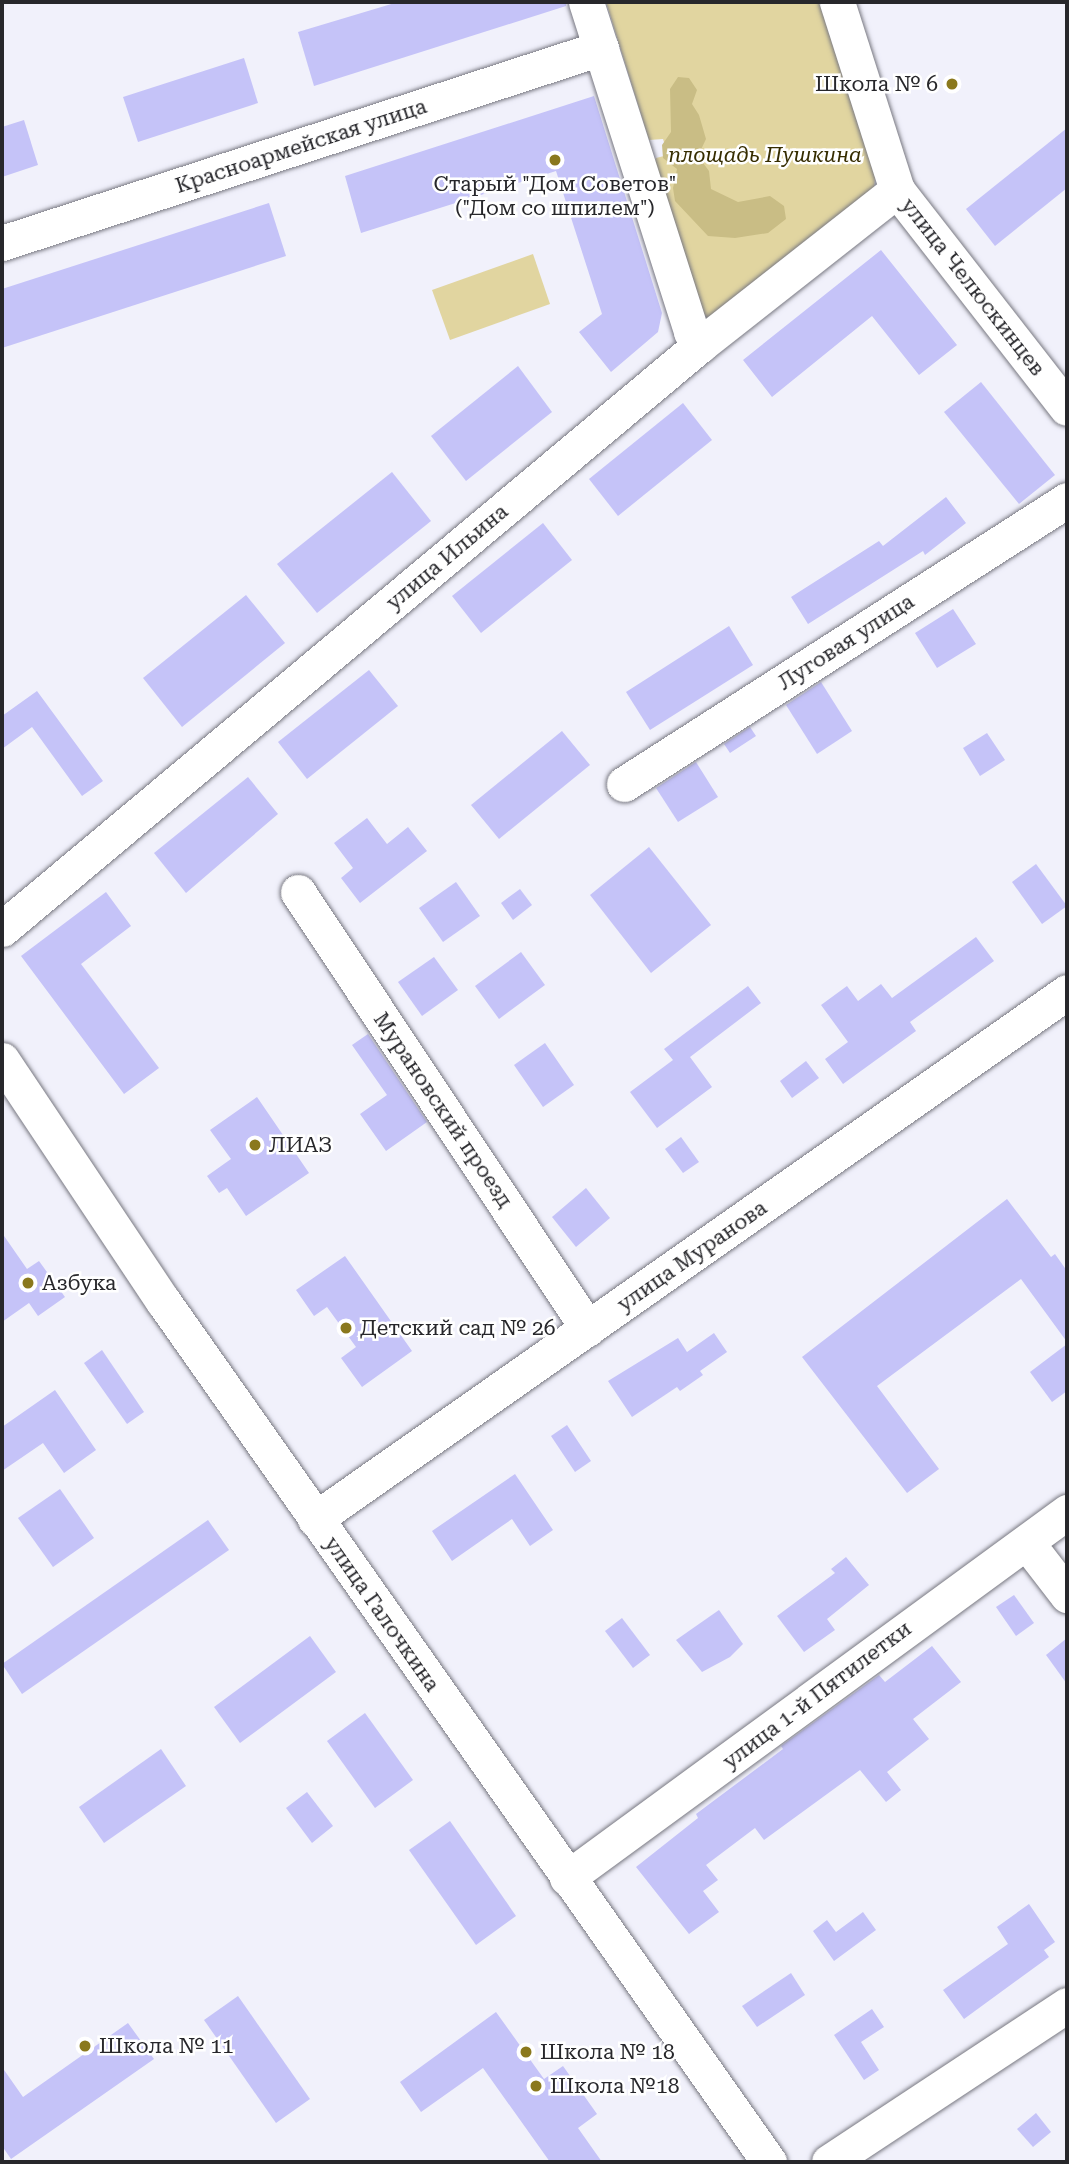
<!DOCTYPE html>
<html>
<head>
<meta charset="utf-8">
<style>
  body { margin:0 }
  #map { position:relative; width:1069px; height:2164px; overflow:hidden; background:#f1f1fb; font-family:"Roboto Serif",serif }
  div>[style] { position:absolute }
  .green>* { inset:0; background:#e1d5a0 }
  .forest>* { inset:0; background:#c9bd85 }
  .building>* { inset:0; background:#c5c3f8 }
  .roads { filter:drop-shadow(0 0 2px #787881) drop-shadow(0 0 2px #787881) }
  .minor>* { height:35px; margin:-17.5px; padding:0 17.5px; transform-origin:17.5px; border-radius:17.5px; background:#fff }
  .dots>* { width:19px; height:19px; translate:-50% -50%; box-sizing:border-box; border:4px solid #fff; border-radius:50% }
  span { translate:-50% -50%; white-space:nowrap; text-align:center; line-height:1.15; -webkit-text-stroke:5px #fff; paint-order:stroke }
  .poi-label { font-size:21px; color:#27272b }
  .right { translate:-100% -50%; text-align:right }
  .left { translate:0 -50%; text-align:left }
  .street-label { font-size:21px; color:#27272b }
  .park-label { font-size:21px; color:#362d00; font-style:italic }
  .frame { position:absolute; inset:0; border:4px solid #27272b; pointer-events:none }
</style>
</head>
<body>
<div id="map">
  <div class="green">
    <i style="clip-path:polygon(606px 2px,819px 2px,875px 177px,874px 190px,708px 319px,697px 305px,662px 203px,655px 162px,656px 158px,668px 155px,663px 139px,649px 140px)"></i>
    <i style="clip-path:polygon(533px 254px,550px 304px,450px 340px,432px 290px)"></i>
  </div>
  <div class="forest">
    <i style="clip-path:polygon(678px 77px,689px 78px,697px 90px,692px 104px,699px 115px,706px 139px,698px 156px,709px 171px,711px 189px,738px 202px,770px 196px,784px 206px,786px 219px,768px 233px,735px 238px,708px 236px,675px 201px,673px 188px,677px 169px,663px 158px,662px 145px,671px 132px,670px 89px)"></i>
  </div>
  <div class="building">
    <i style="clip-path:polygon(398px 2px,566px 2px,566px 6px,314px 86px,298px 32px)"></i>
    <i style="clip-path:polygon(244px 58px,258px 103px,138px 142px,123px 97px)"></i>
    <i style="clip-path:polygon(594px 96px,662px 313px,658px 332px,611px 372px,579px 332px,602px 314px,556px 171px,361px 233px,345px 176px)"></i>
    <i style="clip-path:polygon(24px 120px,38px 165px,2px 177px,2px 127px)"></i>
    <i style="clip-path:polygon(1067px 128px,1067px 188px,995px 246px,966px 209px)"></i>
    <i style="clip-path:polygon(269px 203px,286px 256px,2px 348px,2px 289px)"></i>
    <i style="clip-path:polygon(881px 250px,957px 345px,919px 375px,872px 316px,772px 397px,743px 360px)"></i>
    <i style="clip-path:polygon(518px 366px,552px 412px,466px 481px,431px 436px)"></i>
    <i style="clip-path:polygon(981px 382px,1055px 475px,1019px 504px,944px 412px)"></i>
    <i style="clip-path:polygon(683px 403px,712px 440px,618px 516px,589px 479px)"></i>
    <i style="clip-path:polygon(392px 472px,431px 521px,317px 613px,277px 564px)"></i>
    <i style="clip-path:polygon(946px 497px,966px 523px,925px 555px,923px 551px,808px 624px,791px 597px,879px 541px,883px 546px)"></i>
    <i style="clip-path:polygon(543px 523px,572px 560px,481px 633px,452px 596px)"></i>
    <i style="clip-path:polygon(246px 595px,285px 643px,182px 727px,143px 678px)"></i>
    <i style="clip-path:polygon(953px 609px,976px 644px,937px 668px,915px 633px)"></i>
    <i style="clip-path:polygon(729px 626px,753px 665px,650px 730px,626px 692px)"></i>
    <i style="clip-path:polygon(369px 670px,398px 706px,307px 779px,278px 742px)"></i>
    <i style="clip-path:polygon(821px 682px,852px 731px,817px 754px,786px 705px)"></i>
    <i style="clip-path:polygon(37px 691px,103px 781px,82px 796px,32px 727px,2px 749px,2px 716px)"></i>
    <i style="clip-path:polygon(750px 727px,756px 736px,730px 753px,724px 744px)"></i>
    <i style="clip-path:polygon(562px 731px,590px 765px,499px 839px,471px 805px)"></i>
    <i style="clip-path:polygon(987px 733px,1005px 760px,980px 776px,963px 748px)"></i>
    <i style="clip-path:polygon(696px 762px,718px 797px,678px 822px,656px 788px)"></i>
    <i style="clip-path:polygon(248px 777px,278px 814px,186px 893px,154px 853px)"></i>
    <i style="clip-path:polygon(367px 818px,387px 844px,408px 827px,427px 851px,360px 903px,341px 878px,353px 868px,334px 843px)"></i>
    <i style="clip-path:polygon(649px 847px,711px 925px,651px 973px,590px 895px)"></i>
    <i style="clip-path:polygon(1036px 864px,1067px 906px,1042px 924px,1012px 882px)"></i>
    <i style="clip-path:polygon(456px 882px,480px 916px,443px 942px,419px 908px)"></i>
    <i style="clip-path:polygon(520px 889px,532px 905px,513px 920px,501px 903px)"></i>
    <i style="clip-path:polygon(106px 892px,131px 926px,81px 964px,159px 1068px,124px 1094px,21px 956px)"></i>
    <i style="clip-path:polygon(976px 937px,994px 961px,910px 1022px,916px 1031px,843px 1084px,825px 1059px,848px 1042px,821px 1005px,847px 986px,858px 1001px,881px 984px,892px 998px)"></i>
    <i style="clip-path:polygon(521px 952px,545px 985px,499px 1019px,475px 986px)"></i>
    <i style="clip-path:polygon(434px 957px,458px 990px,422px 1016px,398px 982px)"></i>
    <i style="clip-path:polygon(748px 986px,761px 1003px,690px 1057px,712px 1087px,657px 1128px,630px 1092px,673px 1060px,664px 1049px)"></i>
    <i style="clip-path:polygon(368px 1034px,427px 1122px,386px 1151px,360px 1114px,387px 1095px,352px 1045px)"></i>
    <i style="clip-path:polygon(545px 1043px,574px 1085px,543px 1107px,514px 1065px)"></i>
    <i style="clip-path:polygon(806px 1061px,819px 1078px,792px 1098px,780px 1081px)"></i>
    <i style="clip-path:polygon(257px 1097px,309px 1173px,246px 1216px,227px 1188px,219px 1193px,207px 1176px,231px 1159px,210px 1130px)"></i>
    <i style="clip-path:polygon(681px 1137px,699px 1162px,683px 1173px,665px 1149px)"></i>
    <i style="clip-path:polygon(586px 1188px,610px 1218px,576px 1247px,552px 1217px)"></i>
    <i style="clip-path:polygon(1007px 1199px,1051px 1257px,1055px 1254px,1067px 1271px,1067px 1342px,1021px 1279px,877px 1386px,939px 1469px,907px 1493px,802px 1357px)"></i>
    <i style="clip-path:polygon(2px 1233px,27px 1269px,39px 1261px,65px 1297px,38px 1316px,29px 1303px,2px 1322px)"></i>
    <i style="clip-path:polygon(345px 1256px,412px 1351px,362px 1387px,341px 1358px,356px 1347px,327px 1307px,314px 1316px,296px 1290px)"></i>
    <i style="clip-path:polygon(714px 1333px,727px 1352px,700px 1371px,703px 1375px,680px 1391px,677px 1387px,632px 1417px,608px 1381px,678px 1338px,687px 1352px)"></i>
    <i style="clip-path:polygon(1067px 1344px,1067px 1391px,1052px 1402px,1030px 1372px)"></i>
    <i style="clip-path:polygon(102px 1350px,144px 1412px,127px 1424px,84px 1363px)"></i>
    <i style="clip-path:polygon(55px 1390px,96px 1450px,64px 1473px,43px 1443px,2px 1471px,2px 1427px)"></i>
    <i style="clip-path:polygon(567px 1425px,591px 1461px,575px 1472px,551px 1436px)"></i>
    <i style="clip-path:polygon(515px 1474px,553px 1530px,530px 1546px,512px 1519px,452px 1561px,432px 1531px)"></i>
    <i style="clip-path:polygon(60px 1489px,94px 1538px,53px 1567px,18px 1518px)"></i>
    <i style="clip-path:polygon(208px 1520px,229px 1550px,22px 1694px,2px 1664px)"></i>
    <i style="clip-path:polygon(846px 1557px,869px 1585px,827px 1619px,835px 1630px,804px 1652px,777px 1616px,835px 1573px,831px 1569px)"></i>
    <i style="clip-path:polygon(1014px 1595px,1034px 1623px,1016px 1636px,996px 1607px)"></i>
    <i style="clip-path:polygon(719px 1610px,743px 1644px,730px 1657px,702px 1672px,676px 1640px)"></i>
    <i style="clip-path:polygon(622px 1618px,650px 1655px,633px 1668px,605px 1631px)"></i>
    <i style="clip-path:polygon(310px 1636px,336px 1672px,240px 1743px,214px 1707px)"></i>
    <i style="clip-path:polygon(1067px 1638px,1067px 1684px,1046px 1655px)"></i>
    <i style="clip-path:polygon(932px 1646px,961px 1682px,913px 1719px,929px 1739px,887px 1772px,901px 1790px,886px 1802px,860px 1770px,764px 1840px,755px 1828px,706px 1865px,718px 1880px,703px 1891px,719px 1912px,689px 1934px,636px 1867px,698px 1818px,696px 1814px,783px 1749px,781px 1746px,879px 1675px,885px 1682px)"></i>
    <i style="clip-path:polygon(365px 1713px,413px 1780px,375px 1808px,327px 1741px)"></i>
    <i style="clip-path:polygon(161px 1749px,186px 1786px,104px 1843px,79px 1807px)"></i>
    <i style="clip-path:polygon(307px 1792px,333px 1826px,312px 1843px,286px 1808px)"></i>
    <i style="clip-path:polygon(450px 1821px,516px 1916px,476px 1945px,409px 1850px)"></i>
    <i style="clip-path:polygon(1029px 1904px,1055px 1942px,1044px 1950px,1049px 1957px,964px 2019px,943px 1990px,1008px 1944px,997px 1927px)"></i>
    <i style="clip-path:polygon(863px 1912px,876px 1930px,834px 1961px,813px 1931px,827px 1920px,836px 1932px)"></i>
    <i style="clip-path:polygon(791px 1973px,805px 1995px,757px 2027px,742px 2006px)"></i>
    <i style="clip-path:polygon(238px 1996px,310px 2099px,276px 2123px,204px 2020px)"></i>
    <i style="clip-path:polygon(872px 2009px,884px 2027px,861px 2042px,879px 2070px,864px 2080px,834px 2035px)"></i>
    <i style="clip-path:polygon(496px 2012px,544px 2079px,563px 2066px,597px 2114px,578px 2128px,602px 2162px,550px 2162px,483px 2068px,421px 2112px,400px 2082px)"></i>
    <i style="clip-path:polygon(128px 2023px,154px 2059px,11px 2159px,2px 2146px,2px 2067px,23px 2097px)"></i>
    <i style="clip-path:polygon(1036px 2113px,1051px 2132px,1033px 2147px,1017px 2129px)"></i>
  </div>
  <div class="roads">
    <div class="minor">
      <i style="left:586px;top:2px;width:346px;rotate:72.3deg"></i>
      <i style="left:691px;top:332px;width:16px;rotate:55deg"></i>
      <i style="left:837px;top:2px;width:197px;rotate:72.3deg"></i>
      <i style="left:897px;top:190px;width:276px;rotate:52.1deg"></i>
      <i style="left:2px;top:243px;width:630px;rotate:-18.03deg"></i>
      <i style="left:624px;top:784px;width:526px;rotate:-32.66deg"></i>
      <i style="left:298px;top:892px;width:524px;rotate:56.43deg"></i>
      <i style="left:2px;top:929px;width:910px;rotate:-39.92deg"></i>
      <i style="left:700px;top:345px;width:251px;rotate:-38.2deg"></i>
      <i style="left:2px;top:1060px;width:290px;rotate:56.3deg"></i>
      <i style="left:163px;top:1301px;width:1053px;rotate:54.86deg"></i>
      <i style="left:315px;top:1519px;width:918px;rotate:-35.02deg"></i>
      <i style="left:1027px;top:1543px;width:66px;rotate:52.4deg"></i>
      <i style="left:567px;top:1878px;width:620px;rotate:-36.2deg"></i>
      <i style="left:829px;top:2162px;width:285px;rotate:-33.4deg"></i>
    </div>
  </div>
  <div class="dots">
    <i style="left:952px;top:84px;background:#8a781d"></i>
    <i style="left:555px;top:160px;background:#8a781d"></i>
    <i style="left:255px;top:1145px;background:#8a781d"></i>
    <i style="left:28px;top:1283px;background:#8a781d"></i>
    <i style="left:346px;top:1328px;background:#8a781d"></i>
    <i style="left:85px;top:2046px;background:#8a781d"></i>
    <i style="left:526px;top:2052px;background:#8a781d"></i>
    <i style="left:536px;top:2086px;background:#8a781d"></i>
  </div>
  <div class="poi-label">
    <span class="right" style="left:938px;top:84px">Школа № 6</span>
    <span style="left:555px;top:196px">Старый "Дом Советов"<br>("Дом со шпилем")</span>
    <span class="left" style="left:269px;top:1145px">ЛИАЗ</span>
    <span class="left" style="left:42px;top:1283px">Азбука</span>
    <span class="left" style="left:360px;top:1328px">Детский сад № 26</span>
    <span class="left" style="left:99px;top:2046px">Школа № 11</span>
    <span class="left" style="left:540px;top:2052px">Школа № 18</span>
    <span class="left" style="left:550px;top:2086px">Школа №18</span>
  </div>
  <div class="street-label">
    <span style="left:301px;top:146px;rotate:-18deg">Красноармейская улица</span>
    <span style="left:973px;top:287px;rotate:52deg">улица Челюскинцев</span>
    <span style="left:447px;top:557px;rotate:-40deg">улица Ильина</span>
    <span style="left:846px;top:642px;rotate:-33deg">Луговая улица</span>
    <span style="left:443px;top:1110px;rotate:56deg">Мурановский проезд</span>
    <span style="left:692px;top:1256px;rotate:-35deg">улица Муранова</span>
    <span style="left:382px;top:1614px;rotate:55deg">улица Галочкина</span>
    <span style="left:817px;top:1695px;rotate:-37deg">улица 1-й Пятилетки</span>
  </div>
  <div class="park-label">
    <span style="left:765px;top:155px">площадь Пушкина</span>
  </div>
  <div class="frame"></div>
</div>
</body>
</html>
